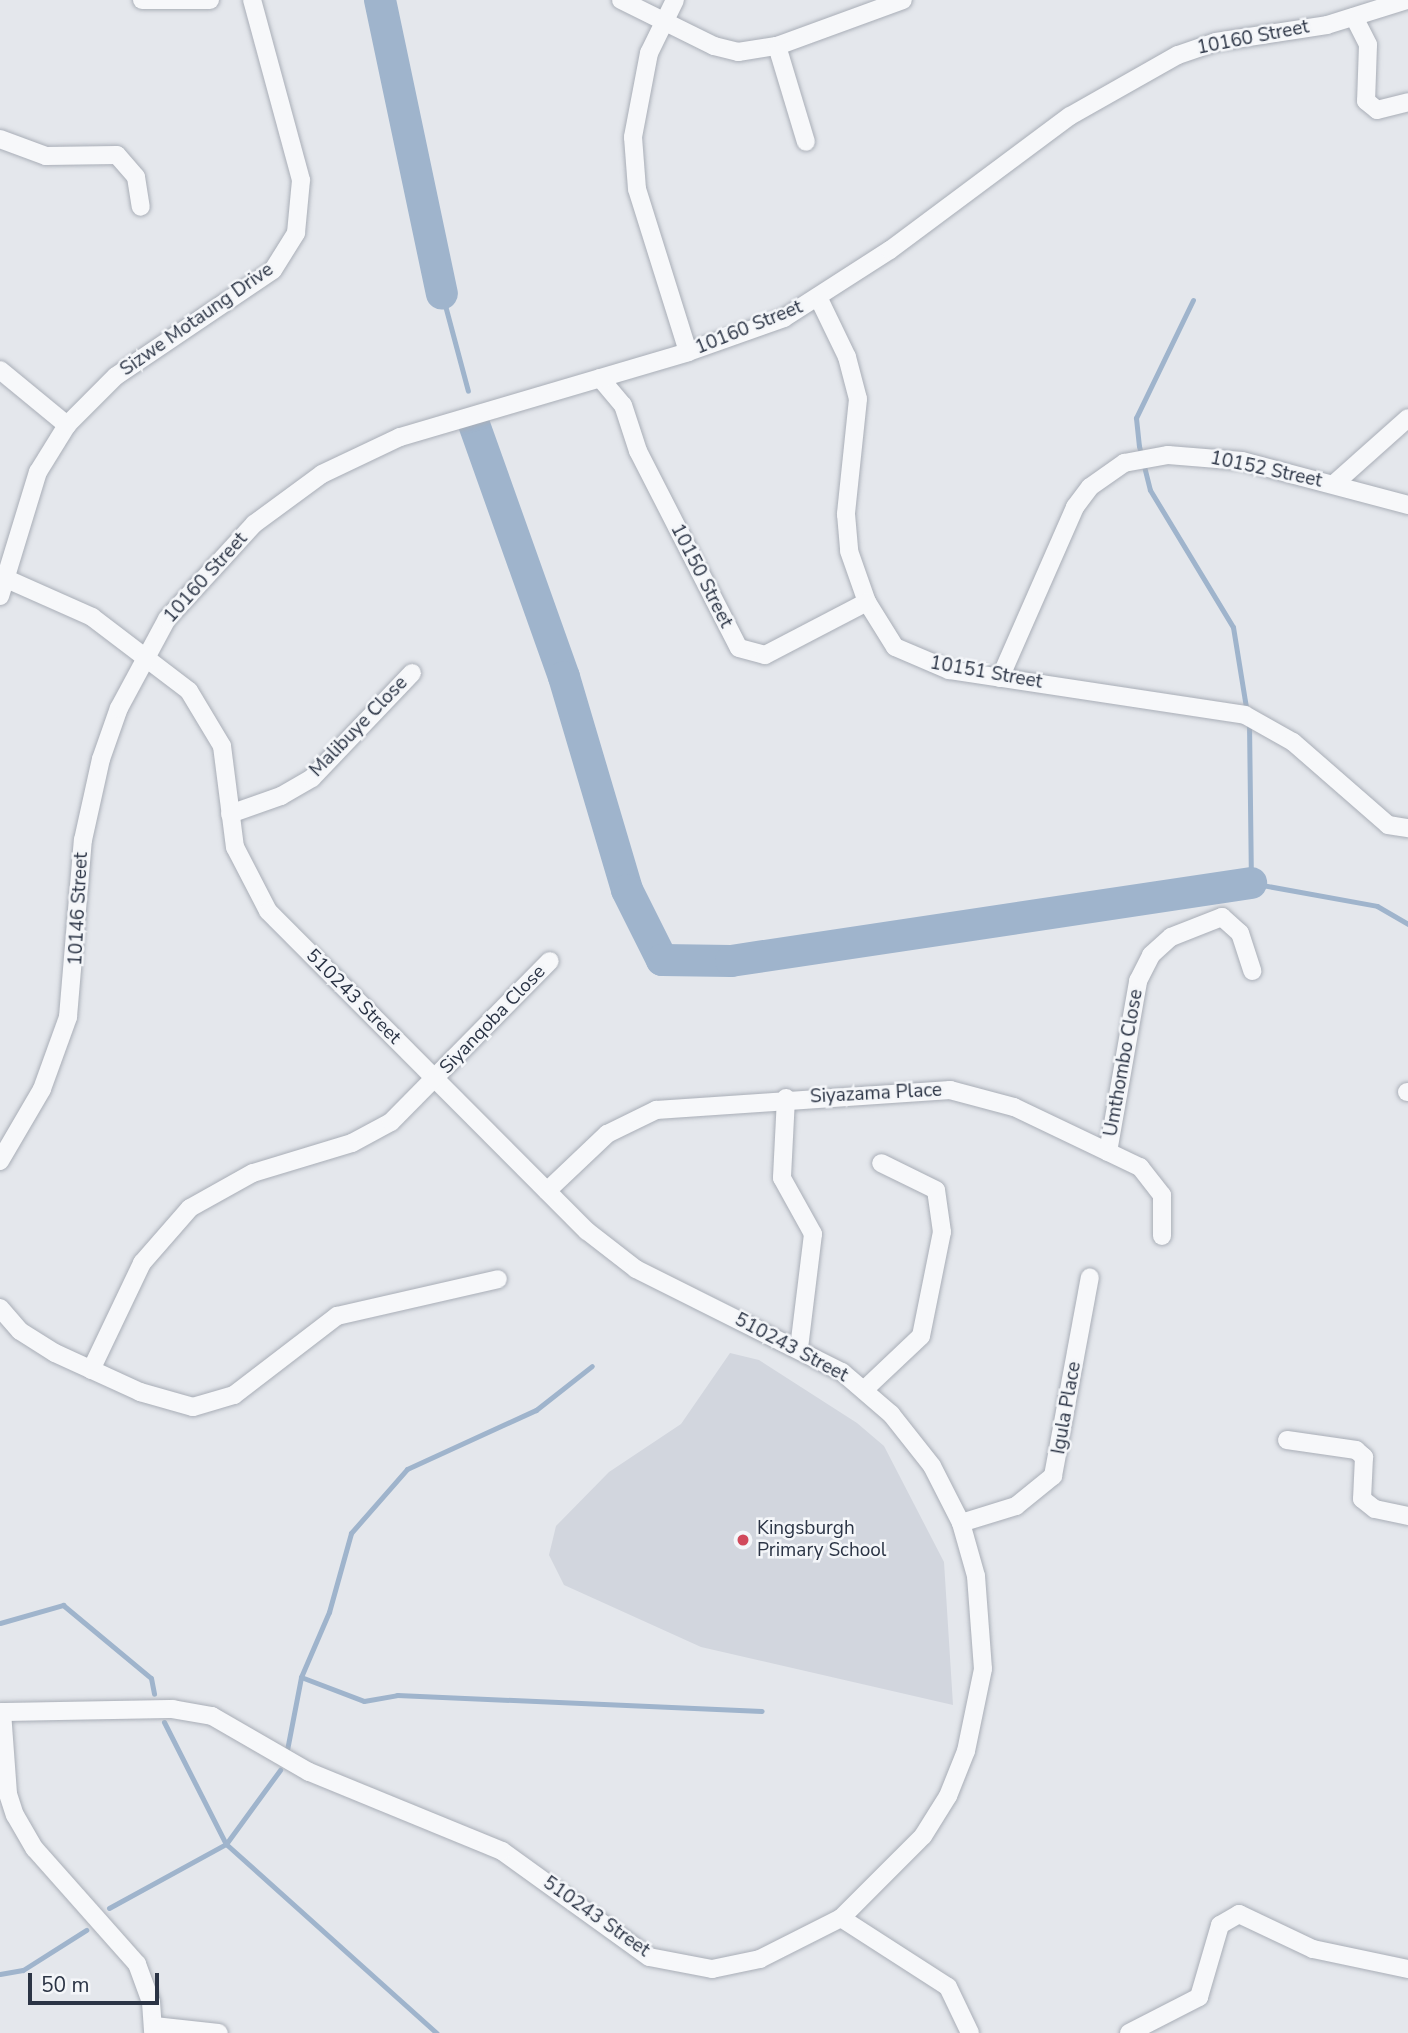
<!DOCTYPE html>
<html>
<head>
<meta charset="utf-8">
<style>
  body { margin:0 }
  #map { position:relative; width:1408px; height:2033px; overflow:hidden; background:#e4e7ec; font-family:"Nunito Sans",sans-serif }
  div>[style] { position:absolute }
  .built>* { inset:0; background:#d2d6de }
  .stream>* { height:5px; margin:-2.5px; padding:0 2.5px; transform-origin:2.5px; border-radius:2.5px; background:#9fb4cc }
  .river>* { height:32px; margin:-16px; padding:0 16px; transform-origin:16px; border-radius:16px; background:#9fb4cc }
  .roads { filter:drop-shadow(0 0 2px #a9aeb7) drop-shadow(0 0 2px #a9aeb7) }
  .minor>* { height:18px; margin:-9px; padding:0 9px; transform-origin:9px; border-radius:9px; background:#f7f8fa }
  .dots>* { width:19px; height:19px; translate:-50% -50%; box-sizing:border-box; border:4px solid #f4f6f9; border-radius:50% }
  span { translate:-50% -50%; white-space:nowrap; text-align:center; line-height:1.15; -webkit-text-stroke:5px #f4f6f9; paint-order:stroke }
  .street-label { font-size:19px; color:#2b3445 }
  .poi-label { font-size:19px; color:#2b3445 }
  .left { translate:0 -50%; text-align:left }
  .scale { position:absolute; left:28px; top:1973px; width:131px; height:32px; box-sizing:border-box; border:4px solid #2b3445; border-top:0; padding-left:9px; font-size:21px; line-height:24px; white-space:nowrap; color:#2b3445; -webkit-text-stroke:5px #f4f6f9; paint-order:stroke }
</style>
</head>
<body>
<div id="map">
  <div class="built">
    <i style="clip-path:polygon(730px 1353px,759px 1360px,857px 1423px,884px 1446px,944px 1562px,953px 1705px,701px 1647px,564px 1585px,549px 1555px,556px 1526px,609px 1472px,681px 1424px)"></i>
  </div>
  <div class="stream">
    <i style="left:442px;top:294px;width:100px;rotate:75deg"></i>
    <i style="left:1193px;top:300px;width:131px;rotate:115.8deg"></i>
    <i style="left:1136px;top:418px;width:28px;rotate:84deg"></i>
    <i style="left:1139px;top:446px;width:45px;rotate:76deg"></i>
    <i style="left:1150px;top:490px;width:160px;rotate:58.8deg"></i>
    <i style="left:1233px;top:627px;width:87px;rotate:80.8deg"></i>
    <i style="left:1249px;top:722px;width:161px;rotate:89.3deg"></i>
    <i style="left:1251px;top:883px;width:128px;rotate:10.3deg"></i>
    <i style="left:1377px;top:906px;width:36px;rotate:30deg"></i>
    <i style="left:0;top:1623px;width:66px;rotate:-15.9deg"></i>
    <i style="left:63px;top:1605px;width:114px;rotate:39.7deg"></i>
    <i style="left:151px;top:1678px;width:16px;rotate:79deg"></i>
    <i style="left:301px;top:1677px;width:67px;rotate:20.9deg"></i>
    <i style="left:364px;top:1701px;width:34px;rotate:-10deg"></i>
    <i style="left:397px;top:1695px;width:365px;rotate:2.5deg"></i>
    <i style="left:164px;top:1722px;width:137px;rotate:63.1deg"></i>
    <i style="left:226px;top:1844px;width:283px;rotate:41.9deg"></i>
    <i style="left:287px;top:1750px;width:74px;rotate:-79.1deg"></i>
    <i style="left:301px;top:1677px;width:71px;rotate:-66.7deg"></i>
    <i style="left:329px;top:1612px;width:82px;rotate:-74.4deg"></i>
    <i style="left:351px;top:1533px;width:85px;rotate:-48.8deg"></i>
    <i style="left:407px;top:1469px;width:142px;rotate:-24.6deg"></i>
    <i style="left:536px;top:1410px;width:71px;rotate:-38.2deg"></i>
    <i style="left:109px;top:1908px;width:133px;rotate:-28.7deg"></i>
    <i style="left:226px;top:1844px;width:92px;rotate:-53.9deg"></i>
    <i style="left:0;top:1974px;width:23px;rotate:-10deg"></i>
    <i style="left:23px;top:1970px;width:75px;rotate:-32.4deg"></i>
  </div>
  <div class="river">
    <i style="left:380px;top:0;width:300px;rotate:78.1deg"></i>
    <i style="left:475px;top:427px;width:265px;rotate:70.4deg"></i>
    <i style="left:564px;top:677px;width:222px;rotate:73.5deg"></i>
    <i style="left:627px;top:890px;width:78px;rotate:63.4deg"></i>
    <i style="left:662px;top:960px;width:69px;rotate:0.8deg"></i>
    <i style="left:731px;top:961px;width:526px;rotate:-8.53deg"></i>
  </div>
  <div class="roads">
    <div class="minor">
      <i style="left:142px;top:0;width:68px"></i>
      <i style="left:621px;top:0;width:104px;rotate:26.3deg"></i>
      <i style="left:714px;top:46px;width:25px;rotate:14deg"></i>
      <i style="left:738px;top:52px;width:39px;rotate:-9deg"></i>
      <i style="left:777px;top:46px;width:134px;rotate:-20.1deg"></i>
      <i style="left:675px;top:0;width:59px;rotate:116.1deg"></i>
      <i style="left:649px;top:53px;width:86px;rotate:100.8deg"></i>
      <i style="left:633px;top:137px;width:52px;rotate:85.6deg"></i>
      <i style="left:637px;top:189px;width:171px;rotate:72.6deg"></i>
      <i style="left:1354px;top:17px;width:31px;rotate:63deg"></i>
      <i style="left:1368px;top:45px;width:56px;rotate:92deg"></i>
      <i style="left:1366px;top:101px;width:14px;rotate:39deg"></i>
      <i style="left:1377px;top:110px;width:32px;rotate:-14deg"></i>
      <i style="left:777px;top:46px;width:100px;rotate:73.2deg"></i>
      <i style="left:0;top:139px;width:49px;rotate:20.3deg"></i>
      <i style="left:46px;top:156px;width:71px;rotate:-0.8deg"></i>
      <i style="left:117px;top:155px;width:29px;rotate:49deg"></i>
      <i style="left:136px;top:177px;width:30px;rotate:81deg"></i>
      <i style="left:819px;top:299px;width:64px;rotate:64.2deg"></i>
      <i style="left:847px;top:357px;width:43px;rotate:75.3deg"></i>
      <i style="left:858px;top:399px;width:116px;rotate:96deg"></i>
      <i style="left:846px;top:514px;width:37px;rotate:85deg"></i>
      <i style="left:849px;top:551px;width:54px;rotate:70.6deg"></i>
      <i style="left:867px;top:602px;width:53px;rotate:58.1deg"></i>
      <i style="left:895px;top:647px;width:59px;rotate:23.1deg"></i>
      <i style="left:949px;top:670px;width:299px;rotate:8.6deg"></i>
      <i style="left:1245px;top:715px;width:55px;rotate:29.4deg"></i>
      <i style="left:1293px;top:742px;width:126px;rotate:41.1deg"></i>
      <i style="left:1388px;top:825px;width:20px;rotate:9deg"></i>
      <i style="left:0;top:370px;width:87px;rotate:39.4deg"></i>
      <i style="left:600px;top:378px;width:35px;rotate:50deg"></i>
      <i style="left:623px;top:405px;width:48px;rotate:71.9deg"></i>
      <i style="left:638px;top:451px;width:221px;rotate:62.9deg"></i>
      <i style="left:739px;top:648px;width:27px;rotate:15deg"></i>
      <i style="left:765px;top:655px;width:115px;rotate:-27.5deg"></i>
      <i style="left:1334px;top:484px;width:99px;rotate:-41.7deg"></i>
      <i style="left:0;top:576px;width:101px;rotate:24deg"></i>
      <i style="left:92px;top:617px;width:122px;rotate:37.3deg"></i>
      <i style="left:189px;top:691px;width:64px;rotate:59deg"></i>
      <i style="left:222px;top:746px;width:102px;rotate:82.7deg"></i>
      <i style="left:235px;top:847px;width:72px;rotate:62.7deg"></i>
      <i style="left:268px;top:911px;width:452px;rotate:45.1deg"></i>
      <i style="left:587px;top:1231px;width:62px;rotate:37.8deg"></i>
      <i style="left:636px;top:1269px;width:230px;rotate:26.6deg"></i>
      <i style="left:842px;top:1372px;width:65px;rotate:40.6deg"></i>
      <i style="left:891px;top:1414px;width:66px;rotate:51.7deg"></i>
      <i style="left:932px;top:1466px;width:64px;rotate:63deg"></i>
      <i style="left:961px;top:1523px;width:55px;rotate:74.2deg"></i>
      <i style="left:976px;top:1576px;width:93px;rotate:85.7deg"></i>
      <i style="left:983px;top:1669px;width:84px;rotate:101.7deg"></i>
      <i style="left:966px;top:1751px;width:48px;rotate:111.8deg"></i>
      <i style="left:948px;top:1796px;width:47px;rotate:122deg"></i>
      <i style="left:923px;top:1836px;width:116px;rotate:135deg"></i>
      <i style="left:841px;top:1918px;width:91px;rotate:153.2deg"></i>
      <i style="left:760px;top:1959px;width:49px;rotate:168.2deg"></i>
      <i style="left:712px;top:1969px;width:64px;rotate:-169.2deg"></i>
      <i style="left:649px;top:1957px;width:181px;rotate:-144.2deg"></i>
      <i style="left:502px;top:1851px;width:209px;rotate:-157.7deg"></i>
      <i style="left:309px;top:1772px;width:112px;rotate:-150deg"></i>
      <i style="left:212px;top:1716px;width:40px;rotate:-170deg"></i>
      <i style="left:173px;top:1709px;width:173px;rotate:179deg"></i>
      <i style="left:0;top:596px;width:130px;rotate:-73deg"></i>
      <i style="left:38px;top:472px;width:55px;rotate:-58.3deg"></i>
      <i style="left:67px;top:425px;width:69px;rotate:-45deg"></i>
      <i style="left:116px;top:376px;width:189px;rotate:-34deg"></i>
      <i style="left:273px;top:270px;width:44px;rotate:-58.1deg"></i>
      <i style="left:296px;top:233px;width:53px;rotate:-84.6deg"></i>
      <i style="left:301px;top:180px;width:187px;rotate:-105.2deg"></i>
      <i style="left:1000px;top:678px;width:187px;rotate:-66.3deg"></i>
      <i style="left:1075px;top:507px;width:25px;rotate:-53deg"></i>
      <i style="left:1090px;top:487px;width:42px;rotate:-35.2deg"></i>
      <i style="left:1124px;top:463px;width:45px;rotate:-10.3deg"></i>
      <i style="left:1168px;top:455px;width:74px;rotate:4.6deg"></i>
      <i style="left:1242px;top:461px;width:172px;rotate:14.8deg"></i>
      <i style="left:230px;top:814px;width:54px;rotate:-19.4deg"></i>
      <i style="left:281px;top:796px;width:36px;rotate:-30deg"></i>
      <i style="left:312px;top:778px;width:145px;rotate:-46.4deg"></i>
      <i style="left:1407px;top:1092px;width:1px"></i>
      <i style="left:786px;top:1098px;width:80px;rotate:92.9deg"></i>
      <i style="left:782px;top:1178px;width:64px;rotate:61deg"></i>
      <i style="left:813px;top:1234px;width:115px;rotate:97deg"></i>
      <i style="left:1108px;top:1152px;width:174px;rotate:-80deg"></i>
      <i style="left:1138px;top:981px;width:29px;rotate:-63deg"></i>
      <i style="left:1151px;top:955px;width:27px;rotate:-42deg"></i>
      <i style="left:1171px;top:937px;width:55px;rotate:-21.4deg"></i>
      <i style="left:1222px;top:917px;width:24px;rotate:42deg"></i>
      <i style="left:1240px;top:933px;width:40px;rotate:72deg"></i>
      <i style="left:0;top:1161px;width:83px;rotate:-59.7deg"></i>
      <i style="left:42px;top:1089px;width:77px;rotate:-70.1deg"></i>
      <i style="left:68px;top:1017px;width:178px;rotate:-85.2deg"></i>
      <i style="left:83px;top:840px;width:83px;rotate:-77.5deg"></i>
      <i style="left:101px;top:759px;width:54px;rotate:-70.6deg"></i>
      <i style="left:119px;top:708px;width:101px;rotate:-61.7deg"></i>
      <i style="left:167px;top:619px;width:129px;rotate:-47.5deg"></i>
      <i style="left:254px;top:524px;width:84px;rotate:-36.3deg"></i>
      <i style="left:322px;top:474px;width:86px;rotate:-25.4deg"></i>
      <i style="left:400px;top:437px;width:300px;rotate:-16.4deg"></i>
      <i style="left:688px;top:352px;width:102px;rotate:-19.5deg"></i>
      <i style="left:784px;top:318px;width:126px;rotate:-32.7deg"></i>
      <i style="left:890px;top:250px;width:224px;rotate:-36.7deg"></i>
      <i style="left:1070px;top:116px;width:124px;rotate:-29.5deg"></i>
      <i style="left:1178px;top:55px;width:40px;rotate:-18.9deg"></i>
      <i style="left:1216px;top:42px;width:112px;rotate:-8.7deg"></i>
      <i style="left:1327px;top:25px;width:84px;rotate:-17.4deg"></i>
      <i style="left:547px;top:1191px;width:83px;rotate:-43.5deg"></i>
      <i style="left:607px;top:1134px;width:55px;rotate:-26.1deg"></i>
      <i style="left:656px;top:1110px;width:295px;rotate:-3.9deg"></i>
      <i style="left:950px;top:1090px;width:66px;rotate:14.9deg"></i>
      <i style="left:1014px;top:1107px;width:140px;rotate:25.5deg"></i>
      <i style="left:1140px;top:1167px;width:36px;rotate:52deg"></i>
      <i style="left:1162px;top:1195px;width:41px;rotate:90deg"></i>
      <i style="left:0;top:1308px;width:30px;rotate:49deg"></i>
      <i style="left:20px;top:1331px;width:41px;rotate:32.2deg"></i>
      <i style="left:55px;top:1353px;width:94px;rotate:24.6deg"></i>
      <i style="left:140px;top:1392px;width:55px;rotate:15.8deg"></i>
      <i style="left:193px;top:1407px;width:43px;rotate:-16.3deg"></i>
      <i style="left:234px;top:1395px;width:130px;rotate:-37.5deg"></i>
      <i style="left:337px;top:1316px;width:165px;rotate:-12.9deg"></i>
      <i style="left:91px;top:1370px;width:119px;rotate:-64.5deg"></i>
      <i style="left:142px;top:1263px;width:73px;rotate:-48.9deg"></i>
      <i style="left:190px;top:1208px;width:72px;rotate:-29.1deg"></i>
      <i style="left:253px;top:1173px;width:103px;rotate:-16.9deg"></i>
      <i style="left:352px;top:1143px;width:44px;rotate:-28.3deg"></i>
      <i style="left:391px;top:1122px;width:226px;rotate:-45.4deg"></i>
      <i style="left:865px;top:1389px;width:77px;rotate:-43.4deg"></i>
      <i style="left:921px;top:1336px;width:106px;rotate:-78.6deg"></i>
      <i style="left:942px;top:1232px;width:42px;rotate:-98.1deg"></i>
      <i style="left:936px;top:1190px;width:61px;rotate:-153.9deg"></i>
      <i style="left:1287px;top:1440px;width:70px;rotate:8.2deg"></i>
      <i style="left:1356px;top:1450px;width:11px;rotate:41deg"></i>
      <i style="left:1364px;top:1457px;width:42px;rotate:92.7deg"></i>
      <i style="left:1362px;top:1499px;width:16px;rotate:38deg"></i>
      <i style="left:1375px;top:1509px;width:34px;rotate:12deg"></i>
      <i style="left:961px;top:1523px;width:58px;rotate:-17.2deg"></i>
      <i style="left:1016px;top:1506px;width:48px;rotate:-39deg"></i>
      <i style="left:1053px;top:1476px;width:202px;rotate:-79.5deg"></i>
      <i style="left:2px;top:1712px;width:82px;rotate:85.8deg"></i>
      <i style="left:8px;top:1794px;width:22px;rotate:72deg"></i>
      <i style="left:15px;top:1815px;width:39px;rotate:60deg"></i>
      <i style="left:35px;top:1849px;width:154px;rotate:48.4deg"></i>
      <i style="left:137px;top:1964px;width:40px;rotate:69.8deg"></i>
      <i style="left:151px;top:2002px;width:31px;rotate:86deg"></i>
      <i style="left:841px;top:1918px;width:127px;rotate:32.8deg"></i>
      <i style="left:948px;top:1987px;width:51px;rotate:64.4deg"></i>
      <i style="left:154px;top:2026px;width:65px;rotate:6.1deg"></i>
      <i style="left:1129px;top:2033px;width:79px;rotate:-27.2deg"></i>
      <i style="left:1199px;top:1997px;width:75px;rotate:-73.7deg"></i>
      <i style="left:1220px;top:1925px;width:22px;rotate:-30deg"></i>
      <i style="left:1239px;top:1914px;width:82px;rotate:25.3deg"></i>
      <i style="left:1313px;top:1949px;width:97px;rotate:11.9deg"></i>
    </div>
  </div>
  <div class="dots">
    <i style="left:743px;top:1540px;background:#d1495b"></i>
  </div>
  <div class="street-label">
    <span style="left:1253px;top:38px;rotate:-11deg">10160 Street</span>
    <span style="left:197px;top:320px;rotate:-35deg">Sizwe Motaung Drive</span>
    <span style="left:749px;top:328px;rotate:-22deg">10160 Street</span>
    <span style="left:1266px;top:470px;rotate:12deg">10152 Street</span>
    <span style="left:701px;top:576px;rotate:63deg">10150 Street</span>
    <span style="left:206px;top:578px;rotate:-48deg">10160 Street</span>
    <span style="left:986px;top:673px;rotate:10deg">10151 Street</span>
    <span style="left:359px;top:727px;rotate:-46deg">Malibuye Close</span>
    <span style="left:79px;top:909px;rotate:-87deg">10146 Street</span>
    <span style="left:353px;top:997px;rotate:45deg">510243 Street</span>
    <span style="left:493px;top:1020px;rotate:-46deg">Siyanqoba Close</span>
    <span style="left:1124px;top:1063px;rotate:-80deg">Umthombo Close</span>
    <span style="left:876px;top:1094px;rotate:-3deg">Siyazama Place</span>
    <span style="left:791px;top:1348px;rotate:28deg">510243 Street</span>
    <span style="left:1067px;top:1408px;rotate:-80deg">Igula Place</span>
    <span style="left:596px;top:1917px;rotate:35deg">510243 Street</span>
  </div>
  <div class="poi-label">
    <span class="left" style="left:757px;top:1540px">Kingsburgh<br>Primary School</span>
  </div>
  <div class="scale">50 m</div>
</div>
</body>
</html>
